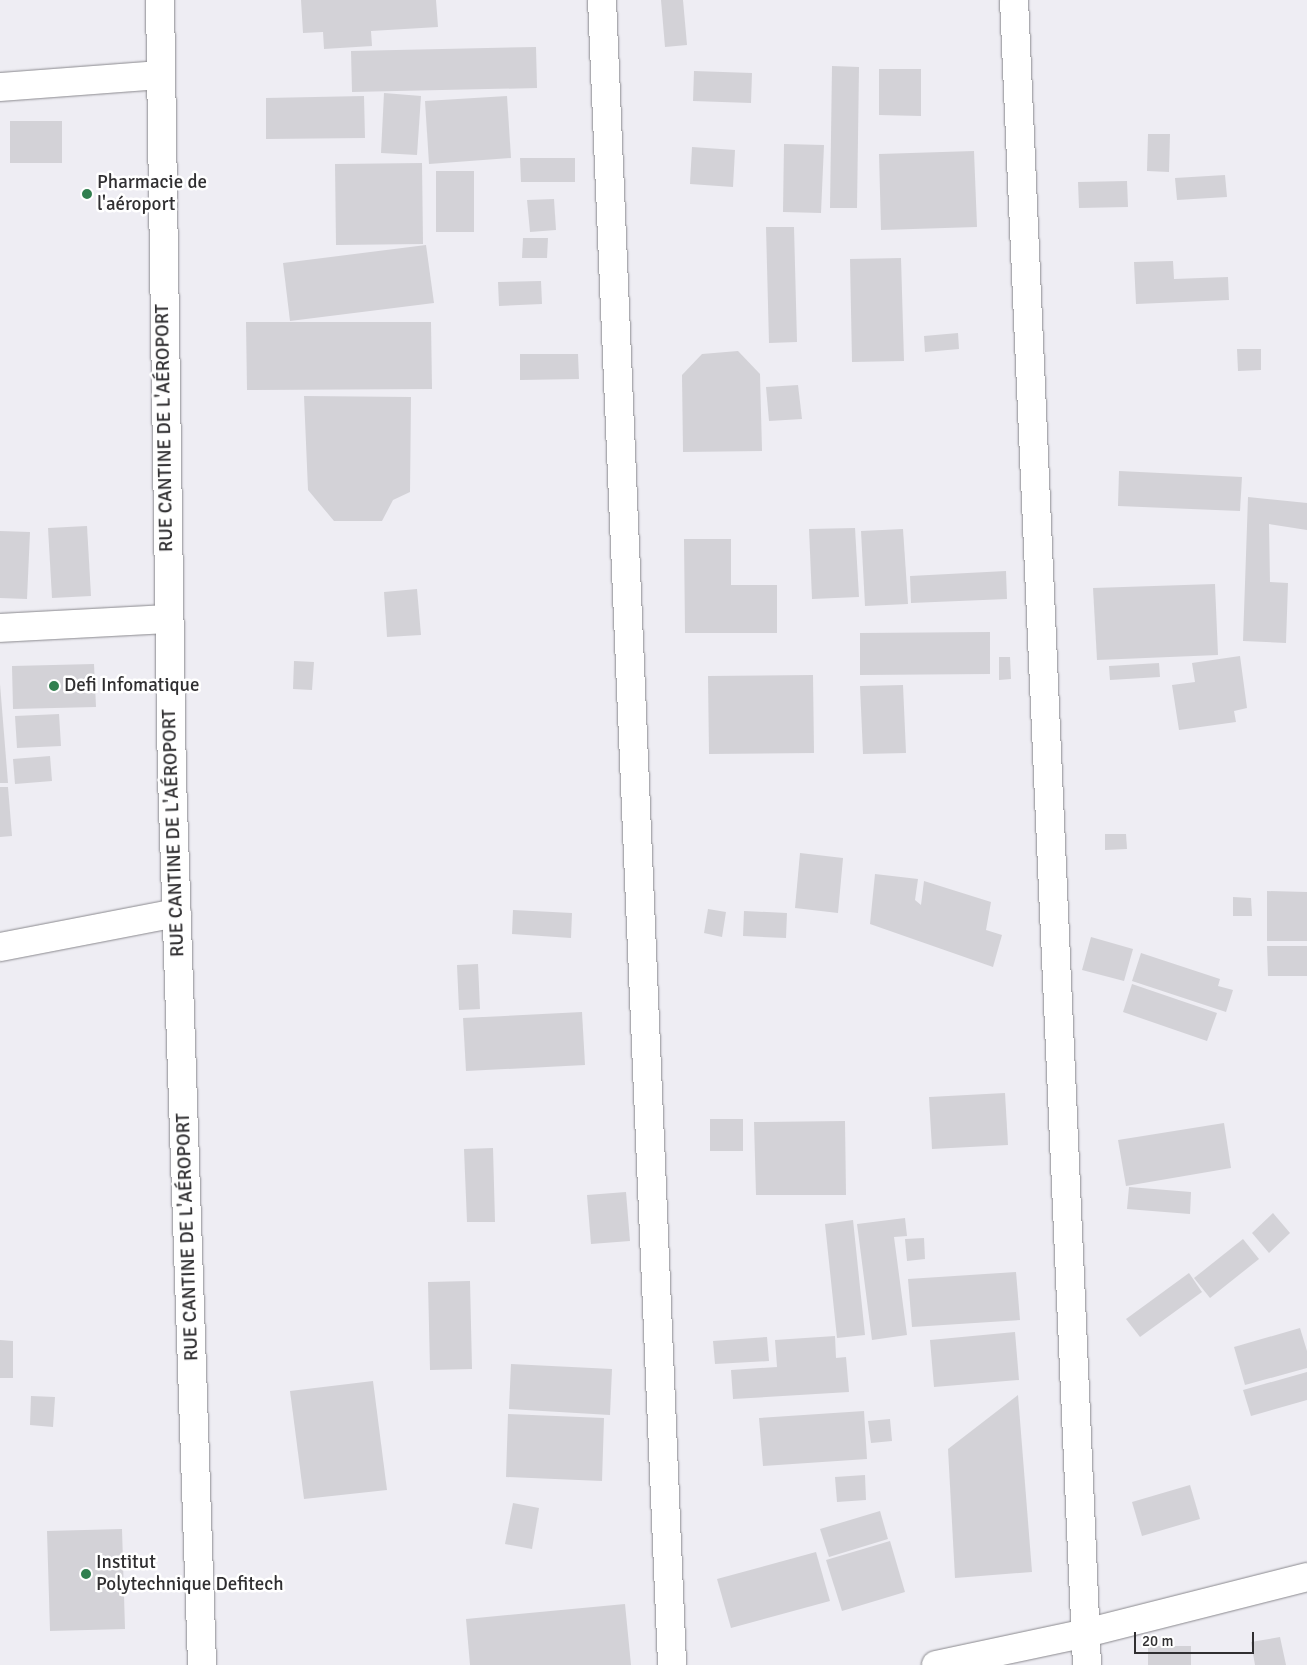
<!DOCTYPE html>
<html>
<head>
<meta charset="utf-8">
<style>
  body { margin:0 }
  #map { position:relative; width:1307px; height:1665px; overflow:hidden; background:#eeedf3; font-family:Signika,sans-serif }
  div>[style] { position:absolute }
  .building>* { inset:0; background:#d3d2d7 }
  .roads { filter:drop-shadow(0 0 1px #8a898e) drop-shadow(0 0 1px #8a898e) }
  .street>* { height:28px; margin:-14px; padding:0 14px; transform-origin:14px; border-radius:14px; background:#fff }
  .secondary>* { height:28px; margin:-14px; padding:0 14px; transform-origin:14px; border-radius:14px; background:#fff }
  .dots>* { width:14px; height:14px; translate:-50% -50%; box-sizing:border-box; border:2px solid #fff; border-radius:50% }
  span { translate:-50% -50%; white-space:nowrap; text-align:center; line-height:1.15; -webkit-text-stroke:5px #fff; paint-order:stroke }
  .poi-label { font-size:19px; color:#302f31 }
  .left { translate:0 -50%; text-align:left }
  .street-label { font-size:19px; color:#302f31 }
  .scale { position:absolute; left:1134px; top:1632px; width:120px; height:22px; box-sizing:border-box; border:2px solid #302f31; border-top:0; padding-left:6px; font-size:15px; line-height:18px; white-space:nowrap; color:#302f31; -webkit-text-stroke:4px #fff; paint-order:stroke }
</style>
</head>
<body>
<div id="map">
  <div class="building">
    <i style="clip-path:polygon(301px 0,436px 0,438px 27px,371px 31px,372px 46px,324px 49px,323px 32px,303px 33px)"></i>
    <i style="clip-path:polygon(661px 0,683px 0,687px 45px,665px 47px)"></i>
    <i style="clip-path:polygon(536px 47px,537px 88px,352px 92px,351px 51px)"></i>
    <i style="clip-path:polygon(832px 66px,859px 67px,857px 208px,830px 208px)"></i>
    <i style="clip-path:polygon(879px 69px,921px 69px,921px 116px,879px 115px)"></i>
    <i style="clip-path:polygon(694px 71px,752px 73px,751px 103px,693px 101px)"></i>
    <i style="clip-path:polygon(384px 93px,421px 96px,417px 155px,381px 153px)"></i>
    <i style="clip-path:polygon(364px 96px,365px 138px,266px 139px,266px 98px)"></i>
    <i style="clip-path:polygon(507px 96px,511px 158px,429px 164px,425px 101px)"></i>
    <i style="clip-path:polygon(10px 121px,62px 121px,62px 163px,10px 163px)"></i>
    <i style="clip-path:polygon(1148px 134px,1170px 134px,1169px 172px,1147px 171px)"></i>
    <i style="clip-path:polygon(784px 144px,824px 145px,821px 213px,783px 212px)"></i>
    <i style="clip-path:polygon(692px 147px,735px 150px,733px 187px,690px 184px)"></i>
    <i style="clip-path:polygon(974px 151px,977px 227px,881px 230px,879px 154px)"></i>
    <i style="clip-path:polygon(520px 158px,575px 158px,575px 182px,521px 182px)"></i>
    <i style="clip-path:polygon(422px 163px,423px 244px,336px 245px,335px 164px)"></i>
    <i style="clip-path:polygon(436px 171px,474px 171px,474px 232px,436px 232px)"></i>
    <i style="clip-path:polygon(1225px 175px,1227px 197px,1177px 200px,1175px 178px)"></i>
    <i style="clip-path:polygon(1127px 181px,1128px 207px,1079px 208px,1078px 182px)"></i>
    <i style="clip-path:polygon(554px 199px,556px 230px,530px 232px,527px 200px)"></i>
    <i style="clip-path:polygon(766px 227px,794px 227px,797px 342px,769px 343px)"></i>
    <i style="clip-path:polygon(523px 238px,548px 238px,547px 258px,522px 258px)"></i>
    <i style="clip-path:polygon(426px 245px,434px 303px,290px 321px,283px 263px)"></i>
    <i style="clip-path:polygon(901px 258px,904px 361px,852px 362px,850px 259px)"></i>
    <i style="clip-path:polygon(1173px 261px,1174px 279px,1228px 277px,1229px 300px,1136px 304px,1134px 262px)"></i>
    <i style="clip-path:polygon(541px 281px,542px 304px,499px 306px,498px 282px)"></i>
    <i style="clip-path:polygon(246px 322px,431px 322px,432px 389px,247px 390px)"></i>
    <i style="clip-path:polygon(958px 333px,959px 349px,925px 352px,924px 336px)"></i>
    <i style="clip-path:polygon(1237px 349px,1261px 349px,1261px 370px,1238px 371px)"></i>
    <i style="clip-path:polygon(738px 351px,760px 374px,762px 451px,683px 452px,682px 375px,702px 354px)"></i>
    <i style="clip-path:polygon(520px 354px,578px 354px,579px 379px,520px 380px)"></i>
    <i style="clip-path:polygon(798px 385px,802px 419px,769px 421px,766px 387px)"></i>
    <i style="clip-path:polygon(304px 396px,411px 397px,410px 492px,393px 500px,382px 521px,334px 521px,308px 490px)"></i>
    <i style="clip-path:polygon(1119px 471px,1242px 477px,1240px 511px,1118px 506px)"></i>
    <i style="clip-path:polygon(1248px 497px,1307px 503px,1307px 530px,1269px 524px,1270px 582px,1288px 583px,1286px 643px,1243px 641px)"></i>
    <i style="clip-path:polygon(87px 526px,91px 596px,52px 598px,48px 528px)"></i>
    <i style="clip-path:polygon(855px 528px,859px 597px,812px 599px,809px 529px)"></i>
    <i style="clip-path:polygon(903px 529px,908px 604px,865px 606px,861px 531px)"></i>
    <i style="clip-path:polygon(0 531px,30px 532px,27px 599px,0 598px)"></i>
    <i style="clip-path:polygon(684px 539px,731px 539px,731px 585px,777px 585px,777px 633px,685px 633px)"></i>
    <i style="clip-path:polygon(1006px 571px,1007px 599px,911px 603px,910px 576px)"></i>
    <i style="clip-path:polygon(1215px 584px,1218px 655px,1097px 660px,1093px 588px)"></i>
    <i style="clip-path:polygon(417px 589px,421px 635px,387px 637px,384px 592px)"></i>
    <i style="clip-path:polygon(990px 632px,990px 674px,860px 675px,860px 633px)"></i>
    <i style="clip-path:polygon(1240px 656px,1247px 708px,1234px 711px,1236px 722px,1179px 730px,1172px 685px,1195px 682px,1192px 663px)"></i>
    <i style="clip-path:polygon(999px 657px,1010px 657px,1011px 679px,999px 680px)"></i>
    <i style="clip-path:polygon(294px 661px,314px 662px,312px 690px,293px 689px)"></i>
    <i style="clip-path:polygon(1159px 663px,1160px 677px,1110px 680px,1109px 666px)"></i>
    <i style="clip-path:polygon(94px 664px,96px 707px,13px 709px,12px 666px)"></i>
    <i style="clip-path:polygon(813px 675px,814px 753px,709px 754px,708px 676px)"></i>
    <i style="clip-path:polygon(0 684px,8px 783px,0 783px)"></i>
    <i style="clip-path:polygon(903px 685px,906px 753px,863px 754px,860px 686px)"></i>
    <i style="clip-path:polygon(59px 714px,61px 746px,17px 748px,15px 716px)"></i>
    <i style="clip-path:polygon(50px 756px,52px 781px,15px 784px,13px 759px)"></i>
    <i style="clip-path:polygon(0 787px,8px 787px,12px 836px,0 837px)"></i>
    <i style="clip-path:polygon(1105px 834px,1126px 834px,1127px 849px,1105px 850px)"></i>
    <i style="clip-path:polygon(800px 853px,843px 858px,838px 913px,795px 908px)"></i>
    <i style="clip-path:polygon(875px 874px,918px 879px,915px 900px,921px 905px,924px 881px,991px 902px,986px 930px,1002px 935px,993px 967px,870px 924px)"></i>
    <i style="clip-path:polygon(1267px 891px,1307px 892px,1307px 941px,1267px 941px)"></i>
    <i style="clip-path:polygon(1233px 897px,1251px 898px,1252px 916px,1233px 916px)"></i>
    <i style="clip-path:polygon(708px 909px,726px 912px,722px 937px,704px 933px)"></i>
    <i style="clip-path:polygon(513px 910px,572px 913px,571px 938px,512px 934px)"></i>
    <i style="clip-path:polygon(744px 911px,787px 913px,786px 938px,743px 936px)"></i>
    <i style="clip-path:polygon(1091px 937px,1133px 949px,1124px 981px,1082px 970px)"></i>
    <i style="clip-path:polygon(1267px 946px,1307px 946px,1307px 976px,1268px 976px)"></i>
    <i style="clip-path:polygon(1141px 953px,1220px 979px,1218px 986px,1233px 990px,1226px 1012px,1132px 981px)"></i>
    <i style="clip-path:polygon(478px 964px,480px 1009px,459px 1010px,457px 965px)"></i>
    <i style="clip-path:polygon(1132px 984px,1217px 1013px,1207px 1041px,1123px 1012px)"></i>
    <i style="clip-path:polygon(582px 1012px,585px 1065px,466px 1071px,463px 1018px)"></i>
    <i style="clip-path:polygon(1005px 1093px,1008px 1145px,932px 1149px,929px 1097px)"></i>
    <i style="clip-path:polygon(710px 1119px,743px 1119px,743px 1151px,710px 1151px)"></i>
    <i style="clip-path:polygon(845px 1121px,846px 1195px,756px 1195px,754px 1122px)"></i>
    <i style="clip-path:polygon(1224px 1123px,1231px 1168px,1126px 1186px,1118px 1140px)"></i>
    <i style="clip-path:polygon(493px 1148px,495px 1222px,467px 1222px,464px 1149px)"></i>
    <i style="clip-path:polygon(1129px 1187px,1191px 1192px,1190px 1214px,1127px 1209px)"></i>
    <i style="clip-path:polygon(626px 1192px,630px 1241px,591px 1244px,587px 1195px)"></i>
    <i style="clip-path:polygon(1273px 1213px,1290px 1233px,1269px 1253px,1252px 1233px)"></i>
    <i style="clip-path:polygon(905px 1218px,907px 1236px,894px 1237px,907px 1335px,872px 1340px,857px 1224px)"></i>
    <i style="clip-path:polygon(853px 1220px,865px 1335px,837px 1338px,825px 1224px)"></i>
    <i style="clip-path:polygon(924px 1238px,925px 1259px,907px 1261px,905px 1239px)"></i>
    <i style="clip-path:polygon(1243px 1239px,1259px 1259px,1210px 1298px,1194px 1278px)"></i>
    <i style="clip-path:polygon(1016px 1272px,1020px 1320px,912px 1327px,908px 1279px)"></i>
    <i style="clip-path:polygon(1189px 1273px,1202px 1292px,1140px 1337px,1126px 1319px)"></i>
    <i style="clip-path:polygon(470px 1281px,472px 1369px,430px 1370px,428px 1282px)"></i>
    <i style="clip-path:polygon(1300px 1328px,1307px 1351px,1307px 1368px,1245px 1385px,1234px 1347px)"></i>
    <i style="clip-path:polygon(1015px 1332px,1019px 1380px,934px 1387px,930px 1340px)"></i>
    <i style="clip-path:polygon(835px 1336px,836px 1358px,846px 1357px,849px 1392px,733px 1399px,731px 1370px,777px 1367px,775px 1340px)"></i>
    <i style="clip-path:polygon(767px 1337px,769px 1361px,715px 1364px,713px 1341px)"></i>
    <i style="clip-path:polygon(0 1340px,13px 1341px,13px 1378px,0 1378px)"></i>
    <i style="clip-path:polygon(511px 1364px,612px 1369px,610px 1415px,509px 1409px)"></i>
    <i style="clip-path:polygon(1307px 1372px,1307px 1400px,1251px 1416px,1243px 1390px)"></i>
    <i style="clip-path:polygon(373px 1381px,387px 1490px,304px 1499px,290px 1391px)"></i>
    <i style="clip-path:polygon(1018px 1395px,1032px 1572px,955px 1578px,948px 1449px)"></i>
    <i style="clip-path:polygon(31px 1396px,55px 1397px,53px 1427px,30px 1425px)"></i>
    <i style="clip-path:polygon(864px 1411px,867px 1459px,763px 1466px,759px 1418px)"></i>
    <i style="clip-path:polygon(508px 1414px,604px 1418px,602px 1481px,506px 1477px)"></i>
    <i style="clip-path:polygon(890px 1419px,892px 1441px,871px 1443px,868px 1421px)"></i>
    <i style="clip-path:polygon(865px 1475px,866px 1500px,837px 1502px,835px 1477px)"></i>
    <i style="clip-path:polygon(1190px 1485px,1200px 1519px,1142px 1536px,1132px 1502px)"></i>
    <i style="clip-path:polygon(513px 1503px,539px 1508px,532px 1549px,505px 1544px)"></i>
    <i style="clip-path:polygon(880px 1511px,888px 1539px,829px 1557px,820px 1529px)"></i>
    <i style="clip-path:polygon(122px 1529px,125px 1629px,50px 1631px,47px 1531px)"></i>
    <i style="clip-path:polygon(890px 1541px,905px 1592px,842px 1611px,826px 1560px)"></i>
    <i style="clip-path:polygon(816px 1552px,830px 1601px,731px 1628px,717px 1579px)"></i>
    <i style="clip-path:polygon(625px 1604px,631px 1665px,470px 1665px,466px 1619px)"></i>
    <i style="clip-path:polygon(1280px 1637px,1286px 1665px,1255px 1665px,1251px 1642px)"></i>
    <i style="clip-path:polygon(1148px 1646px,1191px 1646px,1191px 1665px,1148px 1665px)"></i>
  </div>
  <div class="roads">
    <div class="street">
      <i style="left:602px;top:0;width:1666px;rotate:87.59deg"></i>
      <i style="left:1014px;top:0;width:1667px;rotate:87.49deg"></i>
      <i style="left:0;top:87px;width:160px;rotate:-4.3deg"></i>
      <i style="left:0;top:628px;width:168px;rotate:-3.1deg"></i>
      <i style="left:0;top:947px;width:180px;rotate:-10.9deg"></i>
      <i style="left:936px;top:1665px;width:153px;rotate:-12deg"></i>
      <i style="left:1086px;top:1633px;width:228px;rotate:-14.2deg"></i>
    </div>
    <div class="secondary">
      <i style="left:160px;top:0;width:778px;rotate:89.12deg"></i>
      <i style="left:172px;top:778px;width:888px;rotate:88.06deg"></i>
    </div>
  </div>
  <div class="dots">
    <i style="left:87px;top:194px;background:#317f4f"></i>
    <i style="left:54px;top:686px;background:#317f4f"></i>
    <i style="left:86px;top:1574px;background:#317f4f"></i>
  </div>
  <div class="poi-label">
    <span class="left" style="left:97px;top:194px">Pharmacie de<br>l'aéroport</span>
    <span class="left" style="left:64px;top:686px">Defi Infomatique</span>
    <span class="left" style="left:96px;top:1574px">Institut<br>Polytechnique Defitech</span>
  </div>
  <div class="street-label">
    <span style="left:165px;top:428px;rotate:-91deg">RUE CANTINE DE L'AÉROPORT</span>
    <span style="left:174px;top:833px;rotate:-92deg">RUE CANTINE DE L'AÉROPORT</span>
    <span style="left:188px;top:1237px;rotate:-92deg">RUE CANTINE DE L'AÉROPORT</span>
  </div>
  <div class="scale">20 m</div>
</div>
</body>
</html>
